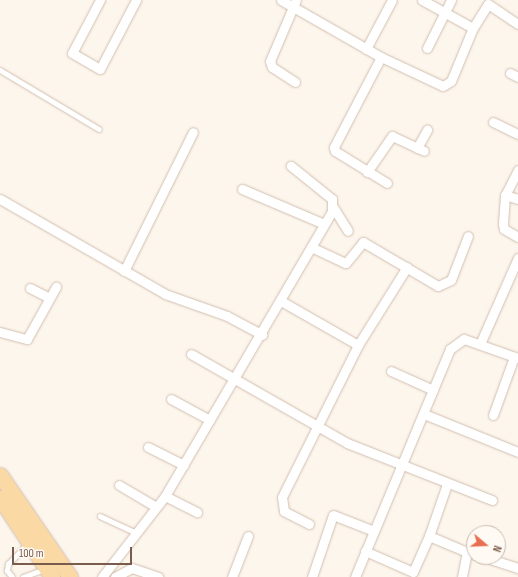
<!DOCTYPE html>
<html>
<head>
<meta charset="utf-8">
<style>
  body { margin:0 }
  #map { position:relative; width:518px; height:577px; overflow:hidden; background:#fdf6ec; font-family:"Sofia Sans Condensed",sans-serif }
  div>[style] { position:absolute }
  .roads { filter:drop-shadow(0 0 1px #d1beb0) drop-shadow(0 0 1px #d1beb0) }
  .service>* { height:4.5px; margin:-2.25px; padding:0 2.25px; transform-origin:2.25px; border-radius:2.25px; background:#fff }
  .minor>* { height:9px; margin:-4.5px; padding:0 4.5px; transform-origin:4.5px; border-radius:4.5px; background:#fff }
  .primary>* { height:15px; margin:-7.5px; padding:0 7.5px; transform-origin:7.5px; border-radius:7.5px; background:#fbd9a5 }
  span { translate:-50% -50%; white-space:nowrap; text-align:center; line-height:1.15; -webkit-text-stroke:4px #fffaf3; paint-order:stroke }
  .north { position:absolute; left:466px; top:525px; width:40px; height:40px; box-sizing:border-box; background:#fffaf3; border:1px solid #cabbb1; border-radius:50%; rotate:109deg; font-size:11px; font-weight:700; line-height:16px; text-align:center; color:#7a5c4d }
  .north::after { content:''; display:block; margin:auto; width:14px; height:18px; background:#e76f51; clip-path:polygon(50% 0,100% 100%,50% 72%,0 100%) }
  .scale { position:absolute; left:12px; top:547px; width:120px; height:18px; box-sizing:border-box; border:2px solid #7a5c4d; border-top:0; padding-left:5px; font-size:12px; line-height:14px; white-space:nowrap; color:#7a5c4d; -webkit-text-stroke:3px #fffaf3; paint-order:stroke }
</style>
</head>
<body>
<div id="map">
  <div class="roads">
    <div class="service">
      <i style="left:0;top:70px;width:115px;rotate:30.8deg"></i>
      <i style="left:100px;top:516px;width:40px;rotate:25deg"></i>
      <i style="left:12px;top:577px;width:8px;rotate:-130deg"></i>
      <i style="left:7px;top:571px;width:7px;rotate:-82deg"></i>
      <i style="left:8px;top:564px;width:28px;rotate:-46deg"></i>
      <i style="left:23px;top:577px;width:23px;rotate:-20deg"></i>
    </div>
    <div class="minor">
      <i style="left:100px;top:0;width:60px;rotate:117.8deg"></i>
      <i style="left:72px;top:53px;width:32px;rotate:30deg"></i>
      <i style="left:100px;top:69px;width:78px;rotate:-62.4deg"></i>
      <i style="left:281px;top:0;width:115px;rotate:29.7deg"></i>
      <i style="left:381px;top:57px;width:68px;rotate:25.1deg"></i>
      <i style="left:443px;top:86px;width:9px;rotate:-32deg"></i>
      <i style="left:451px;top:81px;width:57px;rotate:-67.5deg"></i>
      <i style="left:473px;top:28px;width:28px;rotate:-58deg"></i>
      <i style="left:488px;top:4px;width:36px;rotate:34deg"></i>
      <i style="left:422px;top:0;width:58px;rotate:28.8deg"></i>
      <i style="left:427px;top:48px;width:54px;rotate:-63.4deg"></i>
      <i style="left:366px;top:49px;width:55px;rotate:-62deg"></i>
      <i style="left:381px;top:57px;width:102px;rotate:117.6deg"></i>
      <i style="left:334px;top:147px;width:4px;rotate:76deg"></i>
      <i style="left:335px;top:151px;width:61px;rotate:31.6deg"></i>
      <i style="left:510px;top:73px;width:9px;rotate:27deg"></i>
      <i style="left:295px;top:82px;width:27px;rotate:-147deg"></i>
      <i style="left:272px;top:67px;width:6px;rotate:-108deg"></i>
      <i style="left:270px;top:61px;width:66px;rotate:-66.9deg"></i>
      <i style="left:493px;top:122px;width:28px;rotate:26deg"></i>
      <i style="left:417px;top:148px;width:21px;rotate:-61deg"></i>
      <i style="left:518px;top:170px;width:28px;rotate:117deg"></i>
      <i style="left:505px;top:195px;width:29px;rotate:94deg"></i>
      <i style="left:503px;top:224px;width:5px;rotate:79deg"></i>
      <i style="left:504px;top:229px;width:16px;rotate:30deg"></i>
      <i style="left:367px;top:172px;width:44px;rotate:-55.2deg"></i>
      <i style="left:392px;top:136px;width:35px;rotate:25deg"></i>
      <i style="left:242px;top:189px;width:89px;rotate:23.1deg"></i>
      <i style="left:505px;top:195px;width:14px;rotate:17deg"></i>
      <i style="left:0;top:199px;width:190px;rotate:29.9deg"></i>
      <i style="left:165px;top:294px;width:66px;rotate:19.5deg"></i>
      <i style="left:227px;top:316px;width:40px;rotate:28deg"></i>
      <i style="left:333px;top:207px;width:28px;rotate:58deg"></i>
      <i style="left:311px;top:247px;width:38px;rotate:25deg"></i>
      <i style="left:346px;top:263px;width:27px;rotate:-51deg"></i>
      <i style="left:363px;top:242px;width:87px;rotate:30.4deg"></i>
      <i style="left:438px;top:286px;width:14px;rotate:-25deg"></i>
      <i style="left:451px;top:280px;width:47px;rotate:-68.9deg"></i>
      <i style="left:124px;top:271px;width:155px;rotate:-63.6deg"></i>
      <i style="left:30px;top:288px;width:22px;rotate:27deg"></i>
      <i style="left:281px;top:301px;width:89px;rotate:29.7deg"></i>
      <i style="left:0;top:332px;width:28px;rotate:15deg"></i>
      <i style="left:27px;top:339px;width:60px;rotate:-60.9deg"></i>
      <i style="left:480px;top:344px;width:94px;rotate:-66.2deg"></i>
      <i style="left:191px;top:354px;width:180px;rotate:29.7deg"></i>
      <i style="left:347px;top:443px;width:156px;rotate:21.5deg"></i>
      <i style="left:391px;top:371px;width:46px;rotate:24.3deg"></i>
      <i style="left:171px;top:399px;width:44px;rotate:28.3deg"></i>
      <i style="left:424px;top:414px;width:101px;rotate:22deg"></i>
      <i style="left:493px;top:415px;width:62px;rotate:-70.1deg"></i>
      <i style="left:148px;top:447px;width:40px;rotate:26.6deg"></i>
      <i style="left:447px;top:484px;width:55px;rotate:109.1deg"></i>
      <i style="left:429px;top:536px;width:41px;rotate:22.8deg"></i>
      <i style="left:119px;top:485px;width:43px;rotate:30.7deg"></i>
      <i style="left:165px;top:496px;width:36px;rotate:27deg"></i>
      <i style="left:309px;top:524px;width:28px;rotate:-153deg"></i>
      <i style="left:284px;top:511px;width:14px;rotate:-98deg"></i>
      <i style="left:282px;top:497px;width:170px;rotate:-63.4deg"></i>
      <i style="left:358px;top:345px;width:92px;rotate:-57.9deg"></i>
      <i style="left:365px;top:551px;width:52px;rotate:23.6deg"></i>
      <i style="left:413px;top:572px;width:39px;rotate:-66deg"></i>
      <i style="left:484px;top:557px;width:36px;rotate:18deg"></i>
      <i style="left:102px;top:577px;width:103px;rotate:-52.1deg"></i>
      <i style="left:165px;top:496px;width:330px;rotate:-59.6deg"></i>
      <i style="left:332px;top:211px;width:12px;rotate:-90deg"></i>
      <i style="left:332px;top:199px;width:53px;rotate:-141.2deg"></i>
      <i style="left:115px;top:577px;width:19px;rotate:-28deg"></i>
      <i style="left:132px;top:568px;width:28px;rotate:19deg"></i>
      <i style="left:232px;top:577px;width:44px;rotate:-68.7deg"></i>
      <i style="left:312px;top:577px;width:65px;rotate:-71.3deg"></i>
      <i style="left:333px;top:515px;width:44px;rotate:21.3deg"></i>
      <i style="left:355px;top:577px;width:247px;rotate:-67.4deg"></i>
      <i style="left:450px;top:349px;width:17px;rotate:-36deg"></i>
      <i style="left:464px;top:339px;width:57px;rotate:19.4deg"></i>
      <i style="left:462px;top:577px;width:25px;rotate:-79deg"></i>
      <i style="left:467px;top:552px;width:7px;rotate:16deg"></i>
    </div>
    <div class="primary">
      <i style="left:0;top:475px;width:124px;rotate:55.5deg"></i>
      <i style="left:0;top:498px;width:95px;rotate:56.6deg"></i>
    </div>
  </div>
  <div class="north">N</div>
  <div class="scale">100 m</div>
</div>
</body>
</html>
